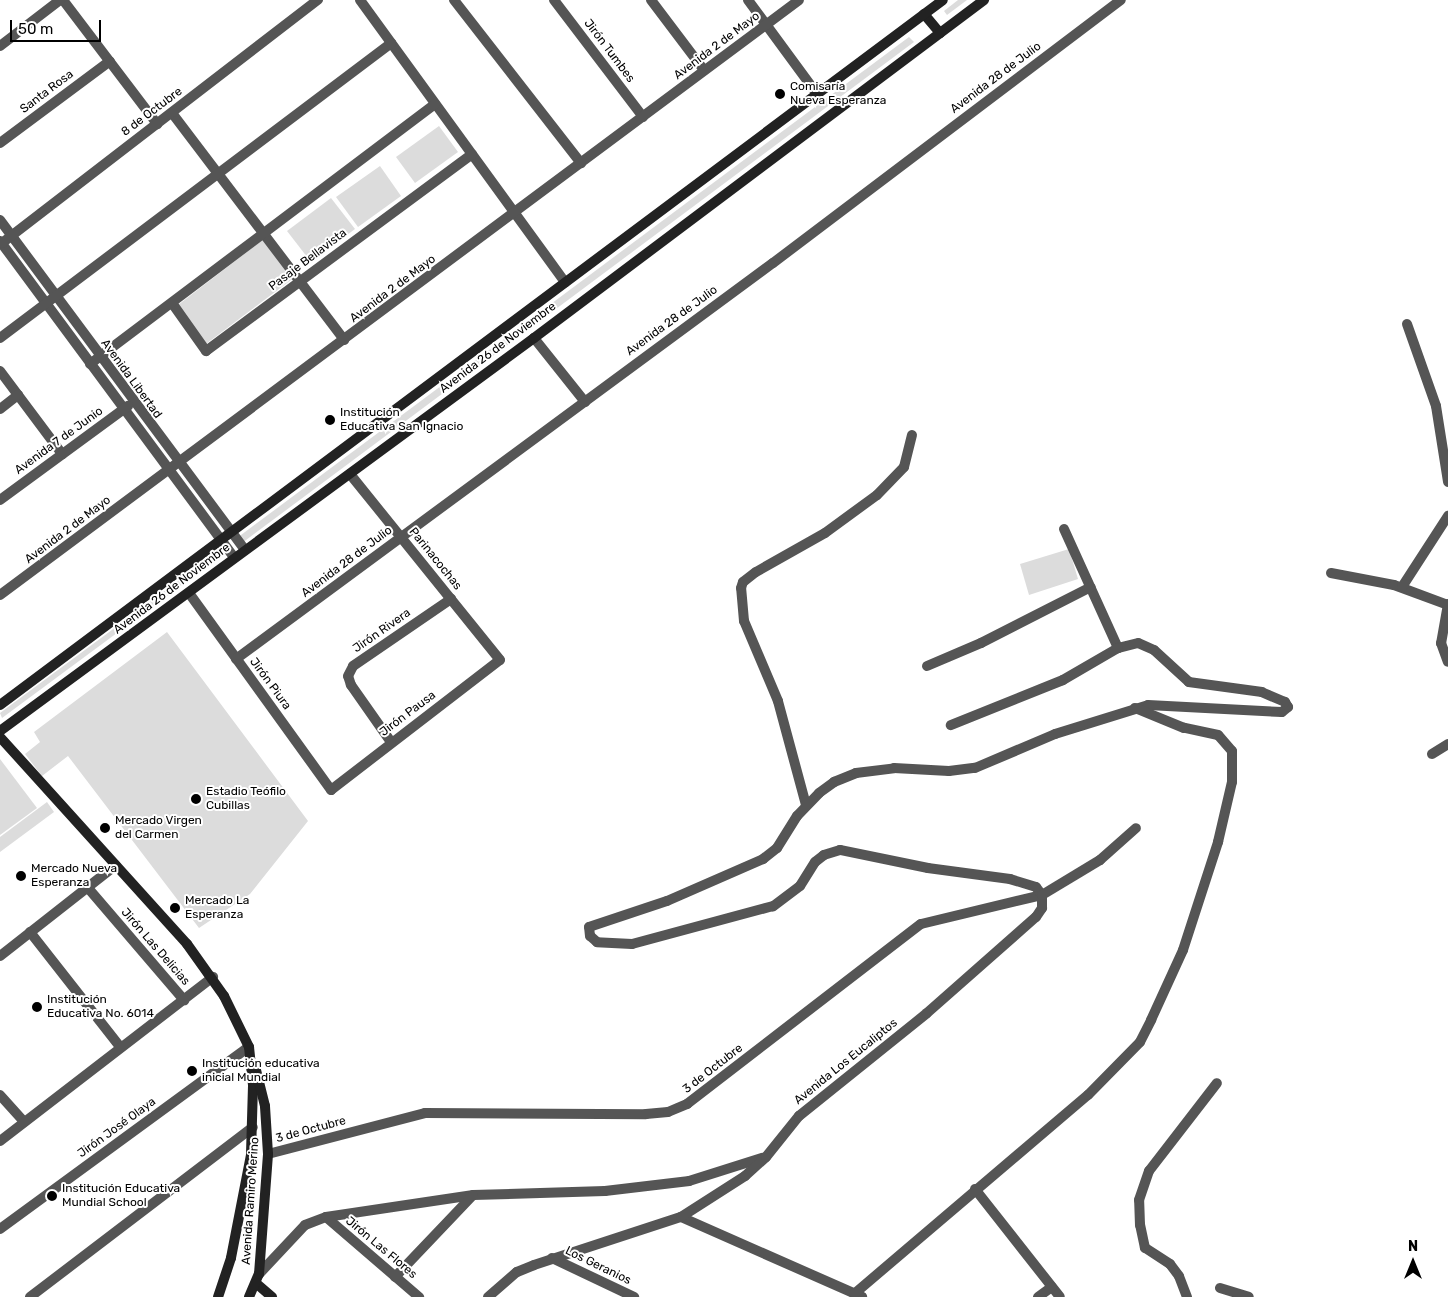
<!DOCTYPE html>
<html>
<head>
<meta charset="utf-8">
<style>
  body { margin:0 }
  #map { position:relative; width:1448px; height:1297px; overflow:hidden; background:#fff; font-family:Rubik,sans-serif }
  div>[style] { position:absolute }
  .green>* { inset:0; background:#dcdcdc }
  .street>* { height:10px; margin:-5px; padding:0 5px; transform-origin:5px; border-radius:5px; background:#555 }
  .secondary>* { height:10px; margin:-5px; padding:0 5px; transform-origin:5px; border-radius:5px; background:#222 }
  .dots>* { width:14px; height:14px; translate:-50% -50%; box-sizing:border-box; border:2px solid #fff; border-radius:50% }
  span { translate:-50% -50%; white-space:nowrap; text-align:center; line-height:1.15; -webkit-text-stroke:4px #fff; paint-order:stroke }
  .street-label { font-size:12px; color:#000 }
  .poi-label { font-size:12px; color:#000 }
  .left { translate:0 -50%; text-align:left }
  .north { position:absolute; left:1388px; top:1237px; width:50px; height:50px; -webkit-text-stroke:4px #fff; paint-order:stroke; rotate:0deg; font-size:14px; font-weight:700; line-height:20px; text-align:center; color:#000 }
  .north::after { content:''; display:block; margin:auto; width:18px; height:22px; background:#000; clip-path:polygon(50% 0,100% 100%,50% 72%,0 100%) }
  .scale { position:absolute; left:10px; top:20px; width:91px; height:22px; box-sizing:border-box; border:2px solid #000; border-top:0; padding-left:6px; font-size:15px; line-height:18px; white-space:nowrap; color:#000; -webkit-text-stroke:4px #fff; paint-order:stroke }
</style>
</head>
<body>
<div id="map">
  <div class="green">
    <i style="clip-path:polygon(958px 0,967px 0,947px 15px,944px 11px)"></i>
    <i style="clip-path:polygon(909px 37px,914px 42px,242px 543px,237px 538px)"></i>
    <i style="clip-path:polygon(439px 126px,458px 152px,415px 183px,396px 157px)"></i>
    <i style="clip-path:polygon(380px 166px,401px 196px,358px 227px,336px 197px)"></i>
    <i style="clip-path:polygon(331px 198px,355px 229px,311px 262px,287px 231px)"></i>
    <i style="clip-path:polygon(265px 238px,295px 277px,206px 344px,178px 305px)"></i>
    <i style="clip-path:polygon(1069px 549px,1078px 579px,1029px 595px,1020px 564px)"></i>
    <i style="clip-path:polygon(217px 552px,221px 556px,2px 718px,0 713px)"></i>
    <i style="clip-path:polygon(167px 632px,308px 821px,250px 894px,199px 928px,68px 756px,42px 776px,25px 754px,40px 742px,34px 732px)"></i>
    <i style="clip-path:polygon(0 759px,37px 808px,0 835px)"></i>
    <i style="clip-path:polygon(47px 802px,54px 812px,0 852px,0 837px)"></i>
  </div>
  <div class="street">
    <i style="left:63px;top:0;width:156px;rotate:52.8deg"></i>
    <i style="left:360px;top:0;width:349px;rotate:54deg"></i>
    <i style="left:454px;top:0;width:207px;rotate:52.1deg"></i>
    <i style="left:554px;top:0;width:147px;rotate:52.7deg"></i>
    <i style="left:651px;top:0;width:88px;rotate:52.9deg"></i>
    <i style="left:748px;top:0;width:117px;rotate:53.7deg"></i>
    <i style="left:0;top:46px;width:76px;rotate:-37.5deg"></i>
    <i style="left:172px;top:113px;width:285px;rotate:52.8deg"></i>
    <i style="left:0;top:143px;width:137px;rotate:-36.7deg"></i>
    <i style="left:0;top:220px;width:411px;rotate:53.4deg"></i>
    <i style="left:0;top:241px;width:393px;rotate:53.5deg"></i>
    <i style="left:2px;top:243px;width:399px;rotate:-37.6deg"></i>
    <i style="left:172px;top:303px;width:59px;rotate:54.7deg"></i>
    <i style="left:206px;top:351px;width:331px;rotate:-36.5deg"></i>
    <i style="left:1407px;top:324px;width:87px;rotate:70.5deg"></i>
    <i style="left:1436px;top:406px;width:77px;rotate:81deg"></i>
    <i style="left:0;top:338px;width:490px;rotate:-37deg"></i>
    <i style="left:534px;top:338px;width:82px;rotate:51.4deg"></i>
    <i style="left:90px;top:364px;width:432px;rotate:-37deg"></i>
    <i style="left:0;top:371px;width:104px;rotate:53.2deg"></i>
    <i style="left:0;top:409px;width:23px;rotate:-38deg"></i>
    <i style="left:0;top:500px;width:159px;rotate:-36.3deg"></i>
    <i style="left:1064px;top:529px;width:131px;rotate:65.6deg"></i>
    <i style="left:1331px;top:573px;width:64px;rotate:10.8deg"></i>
    <i style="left:1394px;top:585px;width:58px;rotate:20.3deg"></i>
    <i style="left:1402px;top:587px;width:85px;rotate:-57.1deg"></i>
    <i style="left:189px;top:593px;width:243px;rotate:54.2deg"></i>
    <i style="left:331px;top:790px;width:213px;rotate:-37.6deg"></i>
    <i style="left:500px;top:660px;width:239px;rotate:-128.9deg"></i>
    <i style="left:0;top:595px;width:996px;rotate:-36.67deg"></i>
    <i style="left:1448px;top:604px;width:40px;rotate:100deg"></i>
    <i style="left:1441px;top:643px;width:20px;rotate:70deg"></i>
    <i style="left:236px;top:659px;width:667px;rotate:-36.41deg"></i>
    <i style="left:773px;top:263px;width:436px;rotate:-37.1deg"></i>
    <i style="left:927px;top:666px;width:59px;rotate:-23.1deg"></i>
    <i style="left:981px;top:643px;width:123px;rotate:-27deg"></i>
    <i style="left:391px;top:742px;width:70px;rotate:-125.1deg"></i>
    <i style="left:351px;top:685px;width:9px;rotate:-108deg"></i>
    <i style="left:348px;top:676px;width:11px;rotate:-63deg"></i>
    <i style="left:353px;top:666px;width:119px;rotate:-34.4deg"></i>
    <i style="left:1432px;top:754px;width:19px;rotate:-32deg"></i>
    <i style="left:806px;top:805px;width:108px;rotate:-105.1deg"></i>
    <i style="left:778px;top:701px;width:87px;rotate:-113deg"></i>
    <i style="left:744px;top:621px;width:33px;rotate:-95deg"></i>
    <i style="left:741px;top:588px;width:6px;rotate:-72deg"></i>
    <i style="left:743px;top:582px;width:16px;rotate:-38deg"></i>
    <i style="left:756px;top:572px;width:79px;rotate:-29.5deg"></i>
    <i style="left:825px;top:533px;width:64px;rotate:-36.2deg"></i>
    <i style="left:877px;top:495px;width:39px;rotate:-46deg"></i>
    <i style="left:904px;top:467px;width:33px;rotate:-76deg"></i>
    <i style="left:88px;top:888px;width:148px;rotate:49.4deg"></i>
    <i style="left:30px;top:932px;width:147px;rotate:51.9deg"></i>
    <i style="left:0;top:956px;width:147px;rotate:-38.1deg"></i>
    <i style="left:0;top:1095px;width:36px;rotate:48deg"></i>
    <i style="left:0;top:1141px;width:269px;rotate:-37.6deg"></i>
    <i style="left:268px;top:1154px;width:162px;rotate:-14.6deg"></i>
    <i style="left:425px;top:1113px;width:221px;rotate:0.3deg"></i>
    <i style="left:646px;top:1114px;width:22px;rotate:-5deg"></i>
    <i style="left:668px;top:1112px;width:21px;rotate:-23deg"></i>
    <i style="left:687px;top:1104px;width:295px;rotate:-37.6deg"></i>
    <i style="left:921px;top:924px;width:124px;rotate:-13.5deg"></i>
    <i style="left:1042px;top:895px;width:10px;rotate:-127deg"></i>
    <i style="left:1036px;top:887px;width:27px;rotate:-163deg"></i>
    <i style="left:1010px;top:879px;width:83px;rotate:-172.4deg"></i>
    <i style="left:928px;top:868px;width:90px;rotate:-168.4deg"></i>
    <i style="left:840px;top:850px;width:17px;rotate:163deg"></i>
    <i style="left:824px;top:855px;width:11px;rotate:142deg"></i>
    <i style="left:815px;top:862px;width:28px;rotate:122deg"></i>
    <i style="left:800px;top:886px;width:34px;rotate:143deg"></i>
    <i style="left:773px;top:906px;width:146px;rotate:164.9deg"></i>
    <i style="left:632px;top:944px;width:35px;rotate:-177deg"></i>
    <i style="left:597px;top:942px;width:9px;rotate:-139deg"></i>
    <i style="left:590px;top:936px;width:9px;rotate:-96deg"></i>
    <i style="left:589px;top:927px;width:82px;rotate:-18.4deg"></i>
    <i style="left:667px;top:901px;width:105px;rotate:-23.6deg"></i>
    <i style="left:763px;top:859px;width:18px;rotate:-38deg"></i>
    <i style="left:777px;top:848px;width:38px;rotate:-58deg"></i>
    <i style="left:797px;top:816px;width:32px;rotate:-46deg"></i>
    <i style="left:819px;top:793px;width:19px;rotate:-36deg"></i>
    <i style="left:834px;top:782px;width:24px;rotate:-22deg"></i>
    <i style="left:856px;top:773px;width:38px;rotate:-7deg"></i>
    <i style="left:894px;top:768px;width:55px;rotate:3.1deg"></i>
    <i style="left:949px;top:771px;width:26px;rotate:-7deg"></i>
    <i style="left:975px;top:768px;width:87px;rotate:-23deg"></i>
    <i style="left:1055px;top:734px;width:97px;rotate:-17.3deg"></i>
    <i style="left:1148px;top:705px;width:134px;rotate:3deg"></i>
    <i style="left:1282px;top:712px;width:8px;rotate:-40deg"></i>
    <i style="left:1288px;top:707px;width:6px;rotate:-121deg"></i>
    <i style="left:1285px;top:702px;width:25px;rotate:-157deg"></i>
    <i style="left:1262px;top:692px;width:74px;rotate:-172.2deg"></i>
    <i style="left:1189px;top:682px;width:47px;rotate:-137.6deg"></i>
    <i style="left:1154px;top:650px;width:17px;rotate:-156deg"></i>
    <i style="left:1138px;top:643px;width:21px;rotate:166deg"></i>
    <i style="left:1118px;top:648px;width:64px;rotate:149.8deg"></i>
    <i style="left:1063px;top:680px;width:121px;rotate:158.1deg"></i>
    <i style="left:975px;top:1189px;width:137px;rotate:51.8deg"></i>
    <i style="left:326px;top:1217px;width:123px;rotate:40.7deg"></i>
    <i style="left:681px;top:1217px;width:198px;rotate:23.8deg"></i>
    <i style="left:0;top:1229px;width:308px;rotate:-36.2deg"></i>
    <i style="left:552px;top:1258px;width:91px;rotate:25.4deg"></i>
    <i style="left:259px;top:1274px;width:67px;rotate:-46.8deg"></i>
    <i style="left:305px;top:1225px;width:22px;rotate:-21deg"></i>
    <i style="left:326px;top:1217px;width:149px;rotate:-8.5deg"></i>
    <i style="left:473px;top:1195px;width:132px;rotate:-1.7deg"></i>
    <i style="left:605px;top:1191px;width:85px;rotate:-6.8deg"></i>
    <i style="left:689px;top:1181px;width:77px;rotate:-17.5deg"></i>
    <i style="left:395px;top:1277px;width:113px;rotate:-46.4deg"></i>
    <i style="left:1220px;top:1288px;width:30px;rotate:17deg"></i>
    <i style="left:854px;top:1294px;width:307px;rotate:-40.4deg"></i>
    <i style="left:1088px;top:1095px;width:74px;rotate:-45.5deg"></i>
    <i style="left:1140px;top:1042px;width:25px;rotate:-63deg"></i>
    <i style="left:1151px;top:1020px;width:77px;rotate:-65.4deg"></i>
    <i style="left:1183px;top:950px;width:114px;rotate:-72deg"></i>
    <i style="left:1218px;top:842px;width:62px;rotate:-76.9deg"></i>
    <i style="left:1232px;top:782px;width:31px;rotate:-90deg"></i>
    <i style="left:1232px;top:751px;width:21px;rotate:-131deg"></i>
    <i style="left:1218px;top:735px;width:35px;rotate:-168deg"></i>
    <i style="left:1184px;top:728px;width:53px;rotate:-157.8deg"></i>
    <i style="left:30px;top:1297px;width:280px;rotate:-37.3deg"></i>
    <i style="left:488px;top:1297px;width:38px;rotate:-41deg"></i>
    <i style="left:517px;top:1272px;width:18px;rotate:-22deg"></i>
    <i style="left:534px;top:1265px;width:155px;rotate:-18.1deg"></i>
    <i style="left:681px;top:1217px;width:76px;rotate:-32.6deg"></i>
    <i style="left:745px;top:1176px;width:28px;rotate:-42deg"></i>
    <i style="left:766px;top:1157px;width:53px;rotate:-51.2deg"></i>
    <i style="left:799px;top:1116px;width:164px;rotate:-38.8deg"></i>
    <i style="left:927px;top:1013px;width:145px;rotate:-41.4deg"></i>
    <i style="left:1036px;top:917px;width:11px;rotate:-56deg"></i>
    <i style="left:1042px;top:908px;width:13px;rotate:-90deg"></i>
    <i style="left:1042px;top:895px;width:68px;rotate:-31.1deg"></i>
    <i style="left:1100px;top:860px;width:48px;rotate:-41.6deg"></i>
    <i style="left:1038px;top:1297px;width:17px;rotate:-36deg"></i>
    <i style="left:1187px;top:1297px;width:22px;rotate:-111deg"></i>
    <i style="left:1179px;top:1276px;width:15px;rotate:-127deg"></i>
    <i style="left:1170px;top:1264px;width:30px;rotate:-147deg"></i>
    <i style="left:1145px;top:1248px;width:24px;rotate:-102deg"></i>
    <i style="left:1140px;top:1225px;width:25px;rotate:-92deg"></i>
    <i style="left:1139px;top:1200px;width:31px;rotate:-71deg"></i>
    <i style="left:1149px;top:1171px;width:111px;rotate:-52.3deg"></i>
  </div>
  <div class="secondary">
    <i style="left:924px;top:14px;width:25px;rotate:50deg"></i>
    <i style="left:0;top:705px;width:1177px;rotate:-36.78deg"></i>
    <i style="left:0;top:731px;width:663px;rotate:-36.35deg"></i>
    <i style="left:534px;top:338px;width:563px;rotate:-36.91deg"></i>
    <i style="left:0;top:737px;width:279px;rotate:47.9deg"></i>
    <i style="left:187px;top:944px;width:64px;rotate:54.6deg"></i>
    <i style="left:224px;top:996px;width:57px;rotate:63.9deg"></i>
    <i style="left:249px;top:1047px;width:39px;rotate:84deg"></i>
    <i style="left:253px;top:1086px;width:69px;rotate:91.7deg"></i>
    <i style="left:251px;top:1155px;width:105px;rotate:101deg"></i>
    <i style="left:231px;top:1258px;width:41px;rotate:108.4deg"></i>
    <i style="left:257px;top:1284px;width:20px;rotate:41deg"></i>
    <i style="left:249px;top:1297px;width:25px;rotate:-67deg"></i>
    <i style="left:259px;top:1274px;width:120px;rotate:-85.7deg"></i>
    <i style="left:268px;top:1154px;width:48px;rotate:-93.6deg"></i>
    <i style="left:265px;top:1106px;width:37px;rotate:-104deg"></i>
  </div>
  <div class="dots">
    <i style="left:780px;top:94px;background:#000"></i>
    <i style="left:330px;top:420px;background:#000"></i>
    <i style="left:196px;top:799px;background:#000"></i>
    <i style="left:105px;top:828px;background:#000"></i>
    <i style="left:21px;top:876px;background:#000"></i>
    <i style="left:175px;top:908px;background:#000"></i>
    <i style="left:37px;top:1007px;background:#000"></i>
    <i style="left:192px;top:1071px;background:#000"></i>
    <i style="left:52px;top:1196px;background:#000"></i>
  </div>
  <div class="street-label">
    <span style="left:717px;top:46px;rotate:-37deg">Avenida 2 de Mayo</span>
    <span style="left:609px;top:51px;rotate:53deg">Jirón Tumbes</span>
    <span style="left:996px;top:78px;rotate:-37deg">Avenida 28 de Julio</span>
    <span style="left:47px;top:92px;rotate:-37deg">Santa Rosa</span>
    <span style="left:152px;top:112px;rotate:-37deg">8 de Octubre</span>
    <span style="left:308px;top:260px;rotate:-37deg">Pasaje Bellavista</span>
    <span style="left:393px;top:289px;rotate:-37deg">Avenida 2 de Mayo</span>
    <span style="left:672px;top:321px;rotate:-36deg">Avenida 28 de Julio</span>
    <span style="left:498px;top:348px;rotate:-37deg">Avenida 26 de Noviembre</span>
    <span style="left:131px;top:379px;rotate:54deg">Avenida Libertad</span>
    <span style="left:59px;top:441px;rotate:-36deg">Avenida 7 de Junio</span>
    <span style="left:68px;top:530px;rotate:-37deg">Avenida 2 de Mayo</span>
    <span style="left:435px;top:559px;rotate:51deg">Parinacochas</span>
    <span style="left:347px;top:562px;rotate:-37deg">Avenida 28 de Julio</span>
    <span style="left:172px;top:589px;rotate:-37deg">Avenida 26 de Noviembre</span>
    <span style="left:382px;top:631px;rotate:-35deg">Jirón Rivera</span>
    <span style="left:270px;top:684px;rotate:54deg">Jirón Piura</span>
    <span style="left:408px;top:714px;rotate:-37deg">Jirón Pausa</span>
    <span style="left:155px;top:947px;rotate:49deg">Jirón Las Delicias</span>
    <span style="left:846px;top:1062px;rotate:-39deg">Avenida Los Eucaliptos</span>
    <span style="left:713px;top:1069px;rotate:-38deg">3 de Octubre</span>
    <span style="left:117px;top:1128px;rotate:-36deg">Jirón José Olaya</span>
    <span style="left:311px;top:1130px;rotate:-15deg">3 de Octubre</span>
    <span style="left:251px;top:1201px;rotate:-86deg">Avenida Ramiro Merino</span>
    <span style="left:381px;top:1248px;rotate:40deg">Jirón Las Flores</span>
    <span style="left:598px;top:1266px;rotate:26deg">Los Geranios</span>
  </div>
  <div class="poi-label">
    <span class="left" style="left:790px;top:94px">Comisaría<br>Nueva Esperanza</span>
    <span class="left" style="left:340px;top:420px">Institución<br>Educativa San Ignacio</span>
    <span class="left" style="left:206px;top:799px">Estadio Teófilo<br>Cubillas</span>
    <span class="left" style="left:115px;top:828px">Mercado Virgen<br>del Carmen</span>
    <span class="left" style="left:31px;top:876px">Mercado Nueva<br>Esperanza</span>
    <span class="left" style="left:185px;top:908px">Mercado La<br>Esperanza</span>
    <span class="left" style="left:47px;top:1007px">Institución<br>Educativa No. 6014</span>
    <span class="left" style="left:202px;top:1071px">Institución educativa<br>inicial Mundial</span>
    <span class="left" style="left:62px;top:1196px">Institución Educativa<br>Mundial School</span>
  </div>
  <div class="north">N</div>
  <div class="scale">50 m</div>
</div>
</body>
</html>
